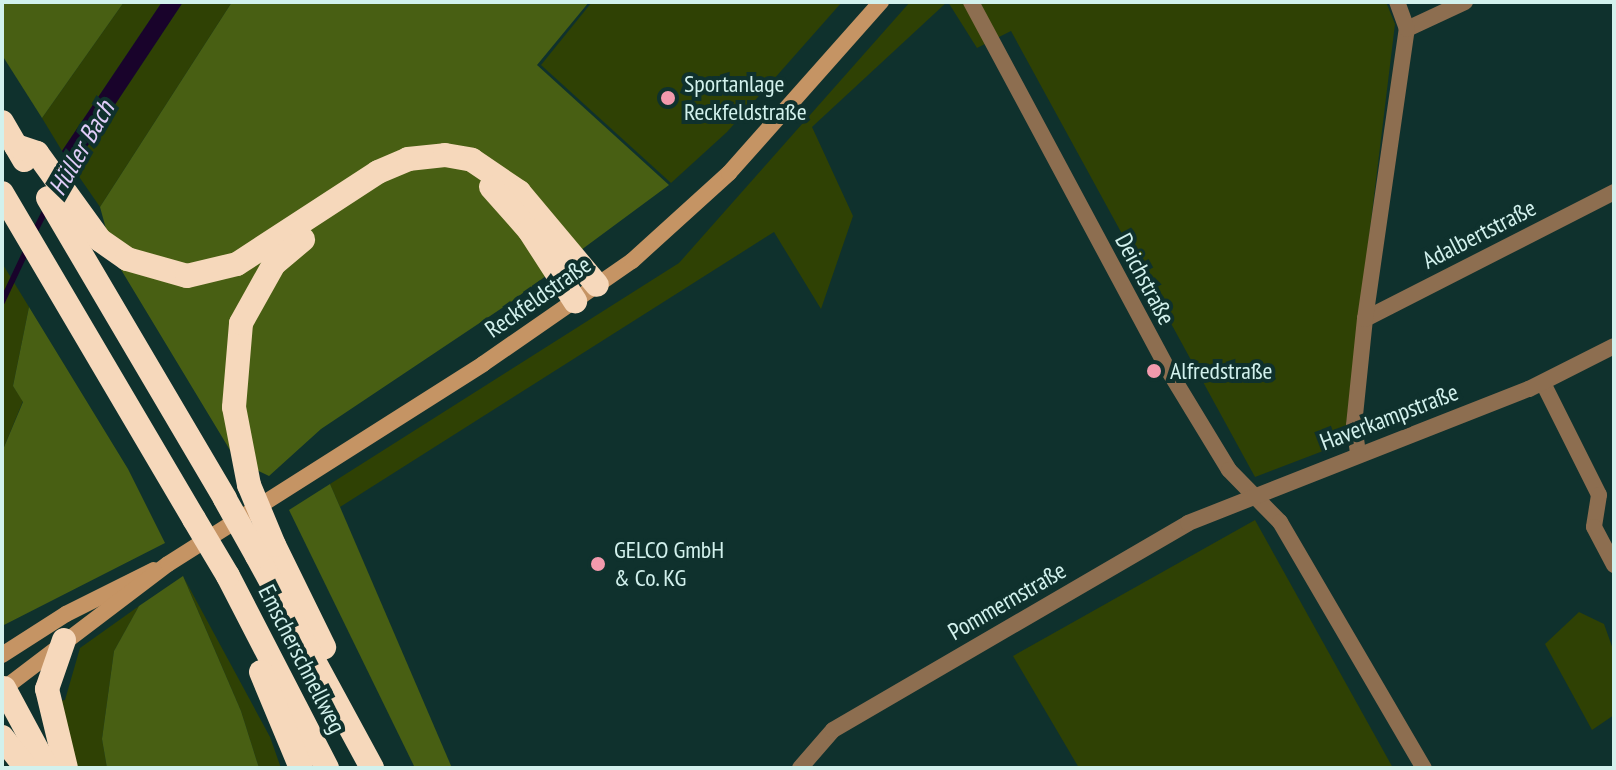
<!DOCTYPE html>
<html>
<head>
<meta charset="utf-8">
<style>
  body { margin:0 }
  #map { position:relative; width:1616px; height:770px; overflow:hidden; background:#0f312d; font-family:"PT Sans Narrow",sans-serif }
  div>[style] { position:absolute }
  .green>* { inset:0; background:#2f4104 }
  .forest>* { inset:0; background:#485f13 }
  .water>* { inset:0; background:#19032b }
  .stream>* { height:6px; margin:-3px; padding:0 3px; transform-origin:3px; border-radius:3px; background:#19032b }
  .street>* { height:16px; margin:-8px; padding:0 8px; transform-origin:8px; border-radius:8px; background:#8d6e50 }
  .secondary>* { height:16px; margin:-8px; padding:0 8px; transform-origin:8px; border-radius:8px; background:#c59464 }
  .highway>* { height:24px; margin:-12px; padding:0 12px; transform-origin:12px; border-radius:12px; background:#f6d8bb }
  .highway-bridge>* { height:24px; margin:-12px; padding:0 12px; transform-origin:12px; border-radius:12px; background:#f6d8bb }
  .dots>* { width:22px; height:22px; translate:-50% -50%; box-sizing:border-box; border:4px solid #0f312d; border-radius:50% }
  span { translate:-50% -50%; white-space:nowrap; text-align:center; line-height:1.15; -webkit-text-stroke:8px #0f312d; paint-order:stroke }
  .poi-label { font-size:24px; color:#d2f1ed }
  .left { translate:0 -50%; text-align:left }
  .street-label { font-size:24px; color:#d2f1ed }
  .water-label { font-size:26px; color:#e0cdf9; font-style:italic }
  .frame { position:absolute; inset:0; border:4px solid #d2f1ed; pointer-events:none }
</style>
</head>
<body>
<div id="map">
  <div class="green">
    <i style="clip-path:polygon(124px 2px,162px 2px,62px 151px,42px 118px)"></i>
    <i style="clip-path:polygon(183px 2px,232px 2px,100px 207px,73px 168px)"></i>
    <i style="clip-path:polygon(592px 2px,842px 2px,727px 132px,671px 183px,541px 65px)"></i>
    <i style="clip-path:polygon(910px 2px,947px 2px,812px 127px,853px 216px,821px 309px,774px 232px,340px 507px,330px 484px,679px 263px)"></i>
    <i style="clip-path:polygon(948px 2px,1386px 2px,1395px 24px,1344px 443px,1255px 477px,1011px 31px,977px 48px)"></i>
    <i style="clip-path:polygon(2px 263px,29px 307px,13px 386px,23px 401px,2px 452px)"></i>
    <i style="clip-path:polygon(1255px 520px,1393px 768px,1079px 768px,1013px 656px)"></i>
    <i style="clip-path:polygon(184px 578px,270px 737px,281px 768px,259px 768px,241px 711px)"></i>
    <i style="clip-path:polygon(139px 606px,114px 651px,102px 739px,107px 768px,78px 768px,57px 701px,65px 700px,80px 648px)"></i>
    <i style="clip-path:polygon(1579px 612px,1604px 624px,1614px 652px,1614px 715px,1592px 730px,1545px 644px)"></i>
  </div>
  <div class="forest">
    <i style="clip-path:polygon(2px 2px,124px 2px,42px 118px,2px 55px)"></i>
    <i style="clip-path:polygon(232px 2px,589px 2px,537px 65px,669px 185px,508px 304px,321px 429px,269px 476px,236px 460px,114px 258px,100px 207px)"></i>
    <i style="clip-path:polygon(29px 307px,128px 469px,165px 543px,2px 626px,2px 452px,23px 402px,13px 386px)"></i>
    <i style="clip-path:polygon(330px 484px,340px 507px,452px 768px,415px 768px,289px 510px)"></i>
    <i style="clip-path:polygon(183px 576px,241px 711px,259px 768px,107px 768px,102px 739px,114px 651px,139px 606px)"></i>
  </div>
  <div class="water">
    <i style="clip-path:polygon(162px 2px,183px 2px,73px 168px,62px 151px)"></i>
  </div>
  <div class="stream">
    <i style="left:61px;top:177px;width:25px;rotate:-63deg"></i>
    <i style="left:33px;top:235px;width:29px;rotate:-63deg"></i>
    <i style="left:2px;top:302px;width:59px;rotate:-64.7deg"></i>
  </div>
  <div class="street">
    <i style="left:971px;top:2px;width:415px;rotate:61.8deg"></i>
    <i style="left:1167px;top:368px;width:119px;rotate:58.7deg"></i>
    <i style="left:1229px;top:470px;width:73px;rotate:45.6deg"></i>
    <i style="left:1280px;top:522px;width:285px;rotate:59.7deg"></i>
    <i style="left:1407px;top:29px;width:64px;rotate:-25deg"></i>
    <i style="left:1365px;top:319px;width:280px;rotate:-27deg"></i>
    <i style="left:1543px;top:383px;width:125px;rotate:63.4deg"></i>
    <i style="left:1599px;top:495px;width:32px;rotate:99deg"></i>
    <i style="left:1594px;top:527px;width:43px;rotate:62.2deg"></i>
    <i style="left:1358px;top:453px;width:28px;rotate:-98deg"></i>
    <i style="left:1354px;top:425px;width:107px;rotate:-84.1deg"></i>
    <i style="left:1365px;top:319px;width:293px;rotate:-81.8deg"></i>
    <i style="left:1407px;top:29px;width:29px;rotate:-110deg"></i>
    <i style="left:800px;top:768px;width:50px;rotate:-49deg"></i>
    <i style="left:833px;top:730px;width:411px;rotate:-30.2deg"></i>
    <i style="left:1188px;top:523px;width:366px;rotate:-21.5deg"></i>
    <i style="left:1529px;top:389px;width:95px;rotate:-26.8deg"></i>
  </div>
  <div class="secondary">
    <i style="left:2px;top:655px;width:76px;rotate:-32.6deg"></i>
    <i style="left:66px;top:614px;width:98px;rotate:-26.6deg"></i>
    <i style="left:2px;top:690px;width:208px;rotate:-37.2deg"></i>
    <i style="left:168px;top:564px;width:373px;rotate:-32.4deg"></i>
    <i style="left:483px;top:364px;width:181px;rotate:-34.7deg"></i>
    <i style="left:632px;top:261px;width:131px;rotate:-42.2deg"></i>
    <i style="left:729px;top:173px;width:229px;rotate:-48.4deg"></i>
  </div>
  <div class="highway">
    <i style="left:2px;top:122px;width:44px;rotate:59.9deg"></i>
    <i style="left:16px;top:146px;width:22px;rotate:18deg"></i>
    <i style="left:37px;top:153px;width:107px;rotate:54.1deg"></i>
    <i style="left:100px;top:240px;width:33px;rotate:35deg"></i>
    <i style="left:127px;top:259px;width:62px;rotate:15.8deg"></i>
    <i style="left:187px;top:276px;width:51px;rotate:-13.5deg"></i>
    <i style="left:237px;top:264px;width:168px;rotate:-33.1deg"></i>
    <i style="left:378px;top:172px;width:33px;rotate:-23deg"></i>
    <i style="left:408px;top:159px;width:37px;rotate:-6deg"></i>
    <i style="left:445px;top:155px;width:27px;rotate:10deg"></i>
    <i style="left:472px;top:160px;width:57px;rotate:34.2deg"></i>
    <i style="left:519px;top:192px;width:121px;rotate:50deg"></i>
    <i style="left:491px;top:187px;width:57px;rotate:48.5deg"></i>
    <i style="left:529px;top:230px;width:85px;rotate:57.1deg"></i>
    <i style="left:2px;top:193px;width:378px;rotate:59.5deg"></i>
    <i style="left:48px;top:198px;width:349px;rotate:59.5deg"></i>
    <i style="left:249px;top:485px;width:79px;rotate:-100.9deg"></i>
    <i style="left:234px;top:407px;width:84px;rotate:-85.2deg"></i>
    <i style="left:241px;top:323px;width:68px;rotate:-60.8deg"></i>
    <i style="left:274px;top:264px;width:38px;rotate:-40deg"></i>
    <i style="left:274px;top:545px;width:114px;rotate:63.9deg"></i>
    <i style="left:257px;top:556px;width:241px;rotate:61.5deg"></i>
    <i style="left:228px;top:576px;width:216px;rotate:62.7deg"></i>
    <i style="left:64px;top:640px;width:52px;rotate:109.1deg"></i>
    <i style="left:47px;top:689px;width:81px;rotate:76.5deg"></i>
    <i style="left:261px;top:672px;width:104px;rotate:67.4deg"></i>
    <i style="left:4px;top:688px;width:91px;rotate:61.7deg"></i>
    <i style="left:2px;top:737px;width:39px;rotate:52deg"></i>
  </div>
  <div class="highway-bridge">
    <i style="left:249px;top:485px;width:65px;rotate:67.4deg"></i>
    <i style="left:225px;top:499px;width:65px;rotate:60.7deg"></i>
    <i style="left:194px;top:519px;width:66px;rotate:59.2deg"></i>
  </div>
  <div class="dots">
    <i style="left:668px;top:98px;background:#f29aad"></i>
    <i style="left:1154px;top:371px;background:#f29aad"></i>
    <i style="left:598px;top:564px;background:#f29aad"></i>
  </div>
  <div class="poi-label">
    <span class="left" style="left:684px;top:98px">Sportanlage<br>Reckfeldstraße</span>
    <span class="left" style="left:1170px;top:371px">Alfredstraße</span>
    <span class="left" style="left:614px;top:564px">GELCO GmbH<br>&amp; Co. KG</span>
  </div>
  <div class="street-label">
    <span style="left:1479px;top:234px;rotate:-27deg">Adalbertstraße</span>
    <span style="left:1145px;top:279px;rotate:62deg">Deichstraße</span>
    <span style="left:538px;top:297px;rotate:-35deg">Reckfeldstraße</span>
    <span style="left:1389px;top:417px;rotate:-21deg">Haverkampstraße</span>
    <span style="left:1007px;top:601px;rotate:-30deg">Pommernstraße</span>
    <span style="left:302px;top:659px;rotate:63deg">Emscherschnellweg</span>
  </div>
  <div class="water-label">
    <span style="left:81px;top:148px;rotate:-60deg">Hüller Bach</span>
  </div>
  <div class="frame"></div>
</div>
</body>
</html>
